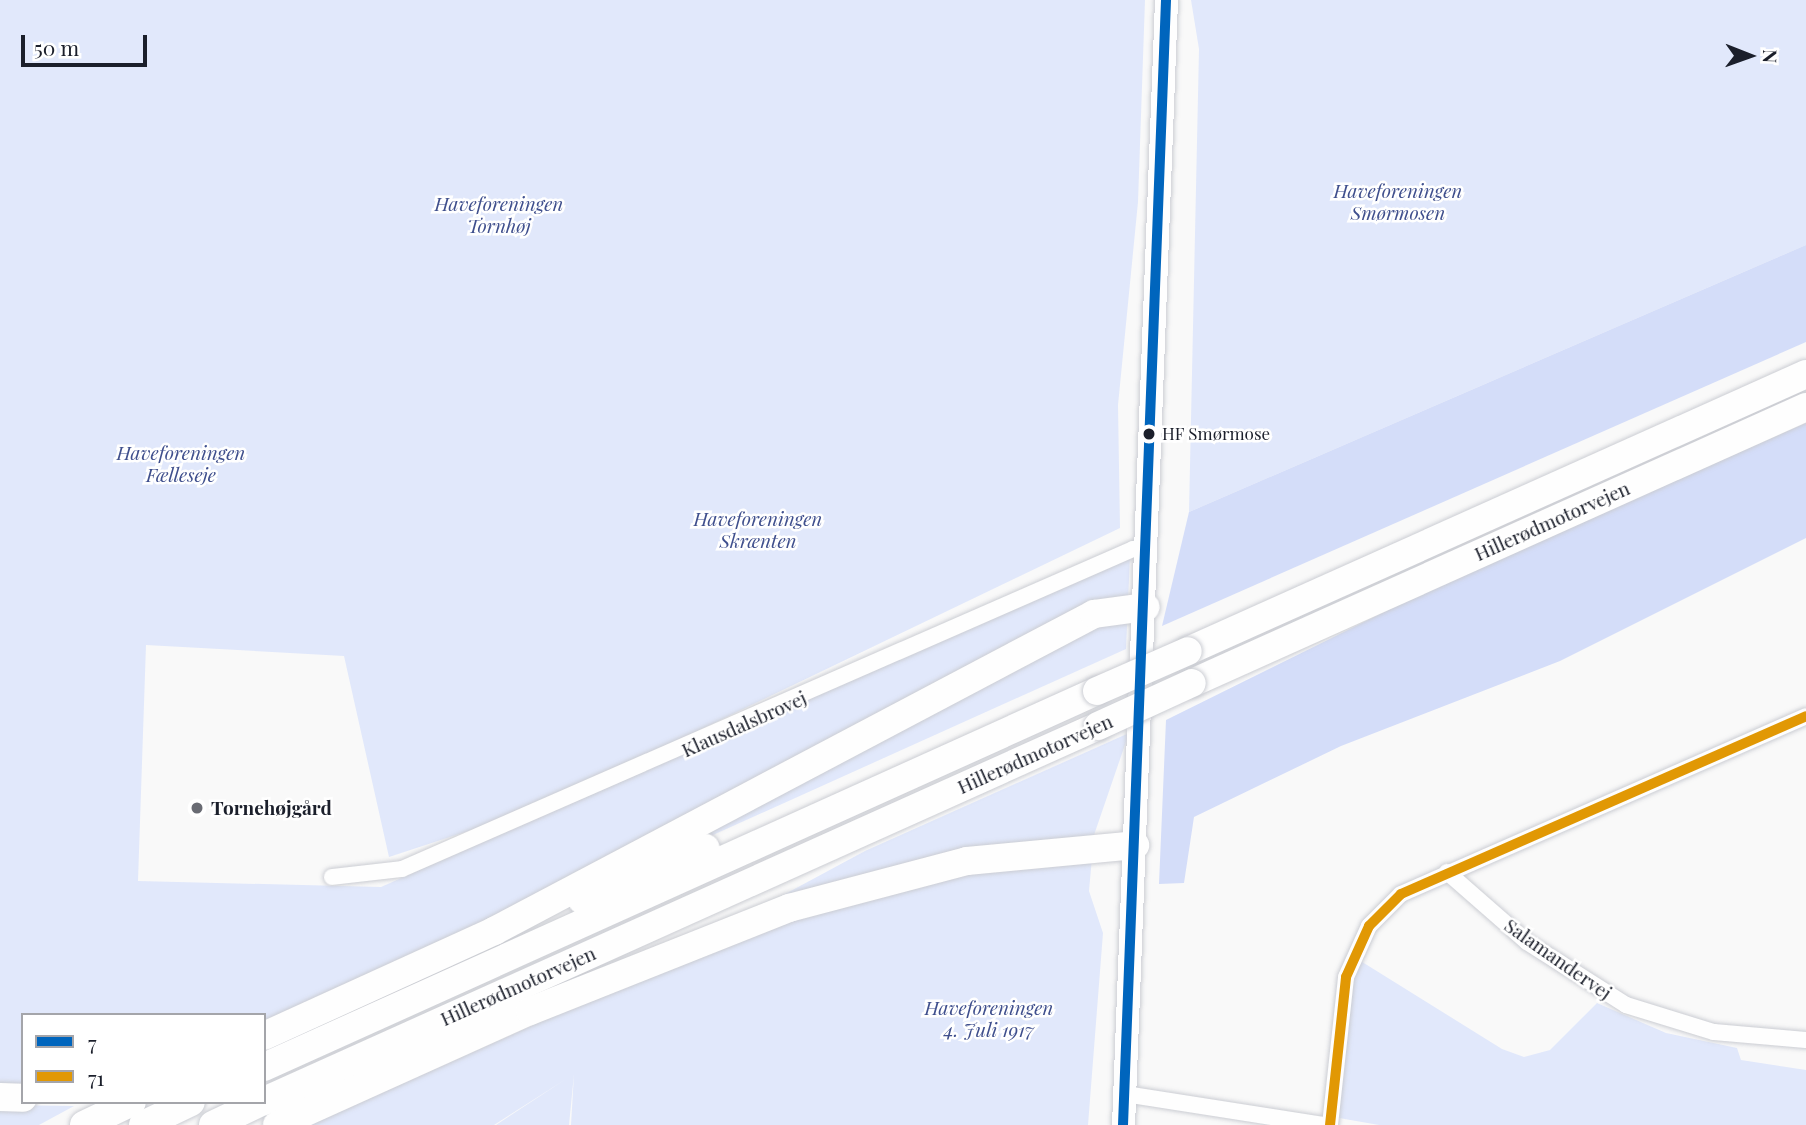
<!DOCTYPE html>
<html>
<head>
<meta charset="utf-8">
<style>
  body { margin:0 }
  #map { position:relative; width:1806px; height:1125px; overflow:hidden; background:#f9f9f9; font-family:"Playfair Display",serif }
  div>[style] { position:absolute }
  .green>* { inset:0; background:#e1e8fb }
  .forest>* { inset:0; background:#d4ddf9 }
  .roads { filter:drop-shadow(0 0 2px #cbcdd3) drop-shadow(0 0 2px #cbcdd3) }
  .street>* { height:16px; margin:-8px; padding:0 8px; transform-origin:8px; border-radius:8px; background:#fefefe }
  .secondary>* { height:23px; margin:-11.5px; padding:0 11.5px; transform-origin:11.5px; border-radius:11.5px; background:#fefefe }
  .highway>* { height:28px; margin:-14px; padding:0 14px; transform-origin:14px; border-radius:14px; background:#fefefe }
  .bridges { filter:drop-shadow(0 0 2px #cbcdd3) drop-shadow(0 0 2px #cbcdd3) }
  .highway-bridge>* { height:28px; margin:-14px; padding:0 14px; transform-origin:14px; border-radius:14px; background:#fefefe }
  .bus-1>* { height:10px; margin:-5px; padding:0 5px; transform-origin:5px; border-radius:5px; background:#0065bd }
  .bus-2>* { height:10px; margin:-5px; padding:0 5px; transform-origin:5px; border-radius:5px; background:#e19804 }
  .dots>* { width:19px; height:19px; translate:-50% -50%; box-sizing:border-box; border:4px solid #fff; border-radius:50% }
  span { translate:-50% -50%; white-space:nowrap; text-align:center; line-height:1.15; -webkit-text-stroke:5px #fff; paint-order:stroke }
  .bus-label { font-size:17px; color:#1b1f2b }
  .left { translate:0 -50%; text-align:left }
  .park-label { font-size:19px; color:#3f4f8d; font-style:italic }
  .street-label { font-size:19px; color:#1b1f2b }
  .poi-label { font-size:19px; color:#1b1f2b; font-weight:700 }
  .legend { position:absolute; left:21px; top:1013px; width:245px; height:91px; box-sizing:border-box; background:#fff; border:2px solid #a4a5aa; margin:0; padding:9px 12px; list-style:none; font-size:21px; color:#1b1f2b }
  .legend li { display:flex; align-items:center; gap:14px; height:35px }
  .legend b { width:35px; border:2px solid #a4a5aa }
  .north { position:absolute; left:1715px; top:21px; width:70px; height:70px; -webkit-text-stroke:5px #fff; paint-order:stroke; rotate:91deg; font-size:19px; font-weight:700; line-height:28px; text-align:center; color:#1b1f2b }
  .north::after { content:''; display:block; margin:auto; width:24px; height:32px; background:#1b1f2b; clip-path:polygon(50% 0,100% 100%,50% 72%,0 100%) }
  .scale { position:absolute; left:21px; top:35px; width:126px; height:32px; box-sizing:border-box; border:4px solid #1b1f2b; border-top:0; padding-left:9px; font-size:21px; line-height:24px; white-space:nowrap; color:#1b1f2b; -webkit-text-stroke:5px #fff; paint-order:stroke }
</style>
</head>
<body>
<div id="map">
  <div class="green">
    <i style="clip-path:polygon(0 0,1145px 0,1138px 202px,1118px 405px,1120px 528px,535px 809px,389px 857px,344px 656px,146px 645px,138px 881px,381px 887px,1130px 556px,1126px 649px,664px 857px,504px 914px,264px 1021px,264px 1015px,23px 1015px,23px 1089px,0 1088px)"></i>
    <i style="clip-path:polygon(1191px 0,1806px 0,1806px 245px,1189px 512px,1199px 49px)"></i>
    <i style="clip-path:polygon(1129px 733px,1094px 835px,1089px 891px,1103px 933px,1088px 1125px,571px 1125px,574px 1074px,569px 1125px,496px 1125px,566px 1079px,494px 1125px,310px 1125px,585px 1002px,865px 851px)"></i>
    <i style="clip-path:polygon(1359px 960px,1502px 1049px,1524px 1057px,1550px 1050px,1597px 1003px,1666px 1033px,1737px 1048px,1741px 1060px,1806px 1070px,1806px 1125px,1379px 1125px,1339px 1118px,1347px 1005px)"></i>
    <i style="clip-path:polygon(0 1105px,74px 1106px,39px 1125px,0 1125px)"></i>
  </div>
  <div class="forest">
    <i style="clip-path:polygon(1806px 245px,1806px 342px,1162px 626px,1189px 512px)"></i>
    <i style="clip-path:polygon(1806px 423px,1806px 538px,1560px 661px,1341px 746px,1194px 817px,1184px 883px,1159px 884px,1166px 720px,1455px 577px)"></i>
  </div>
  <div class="roads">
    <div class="street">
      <i style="left:1447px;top:872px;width:106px;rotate:41.2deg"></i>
      <i style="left:1527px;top:942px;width:117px;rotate:32.5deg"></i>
      <i style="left:1626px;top:1005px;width:92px;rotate:17.1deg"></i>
      <i style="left:1714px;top:1032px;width:92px;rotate:5deg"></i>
      <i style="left:332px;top:877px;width:70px;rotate:-6.5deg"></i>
      <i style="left:402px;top:869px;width:798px;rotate:-23.64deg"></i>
      <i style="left:1133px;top:549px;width:16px;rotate:-4deg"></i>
      <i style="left:1125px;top:1094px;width:199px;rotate:8.9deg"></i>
      <i style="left:1330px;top:1125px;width:149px;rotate:-83.8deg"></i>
      <i style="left:1346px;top:977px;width:56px;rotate:-65.7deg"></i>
      <i style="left:1369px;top:926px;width:45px;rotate:-45deg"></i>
      <i style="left:1401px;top:894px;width:442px;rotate:-23.7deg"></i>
    </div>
    <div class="secondary">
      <i style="left:1123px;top:1125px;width:1126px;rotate:-87.81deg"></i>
    </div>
    <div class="highway">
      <i style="left:1188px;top:651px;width:677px;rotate:-24.14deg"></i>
      <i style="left:1192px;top:683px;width:673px;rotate:-24.2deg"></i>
      <i style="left:582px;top:900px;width:134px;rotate:-22.8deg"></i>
      <i style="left:264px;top:1036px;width:253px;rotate:-24.5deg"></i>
      <i style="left:494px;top:931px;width:679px;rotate:-27.85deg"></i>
      <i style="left:1094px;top:614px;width:52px;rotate:-7.7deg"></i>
      <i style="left:264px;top:1067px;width:914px;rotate:-24.29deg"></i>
      <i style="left:0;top:1097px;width:23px;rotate:2deg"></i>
      <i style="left:264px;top:1101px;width:914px;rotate:-24.21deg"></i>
      <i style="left:84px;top:1125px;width:53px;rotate:-25.6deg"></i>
      <i style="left:143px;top:1125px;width:53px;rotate:-25.6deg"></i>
      <i style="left:213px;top:1125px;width:53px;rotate:-25.6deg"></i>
      <i style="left:277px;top:1125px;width:277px;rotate:-24.3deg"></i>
      <i style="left:530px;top:1011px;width:279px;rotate:-21.7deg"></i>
      <i style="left:789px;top:908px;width:184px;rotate:-14.8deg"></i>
      <i style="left:967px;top:861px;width:169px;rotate:-5.4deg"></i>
    </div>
  </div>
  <div class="bridges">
    <div class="highway-bridge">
      <i style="left:1097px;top:691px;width:99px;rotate:-23.7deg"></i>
      <i style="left:1098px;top:726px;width:103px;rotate:-24.6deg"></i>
    </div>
  </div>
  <div class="bus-1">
    <i style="left:1123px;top:1125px;width:1126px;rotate:-87.81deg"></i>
  </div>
  <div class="bus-2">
    <i style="left:1330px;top:1125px;width:149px;rotate:-83.8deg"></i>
    <i style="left:1346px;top:977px;width:56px;rotate:-65.7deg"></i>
    <i style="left:1369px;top:926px;width:45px;rotate:-45deg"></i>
    <i style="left:1401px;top:894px;width:442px;rotate:-23.7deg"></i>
  </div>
  <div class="dots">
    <i style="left:1149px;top:434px;background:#1b1f2b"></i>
    <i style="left:197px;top:808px;background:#696b73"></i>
  </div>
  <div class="bus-label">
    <span class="left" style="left:1162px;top:434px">HF Smørmose</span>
  </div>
  <div class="park-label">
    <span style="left:1398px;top:202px">Haveforeningen<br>Smørmosen</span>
    <span style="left:499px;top:215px">Haveforeningen<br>Tornhøj</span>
    <span style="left:181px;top:464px">Haveforeningen<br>Fælleseje</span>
    <span style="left:758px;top:530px">Haveforeningen<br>Skrænten</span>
    <span style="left:989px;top:1019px">Haveforeningen<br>4. Juli 1917</span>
  </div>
  <div class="street-label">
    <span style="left:1552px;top:521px;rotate:-24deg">Hillerødmotorvejen</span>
    <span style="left:744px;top:724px;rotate:-24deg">Klausdalsbrovej</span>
    <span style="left:1035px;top:754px;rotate:-24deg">Hillerødmotorvejen</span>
    <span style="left:1558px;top:959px;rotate:35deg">Salamandervej</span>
    <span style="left:518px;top:986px;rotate:-24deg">Hillerødmotorvejen</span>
  </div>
  <div class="poi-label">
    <span class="left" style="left:211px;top:808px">Tornehøjgård</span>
  </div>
  <ul class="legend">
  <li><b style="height:9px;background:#0065bd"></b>7</li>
  <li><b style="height:9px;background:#e19804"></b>71</li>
  </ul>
  <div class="north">N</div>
  <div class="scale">50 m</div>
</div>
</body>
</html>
